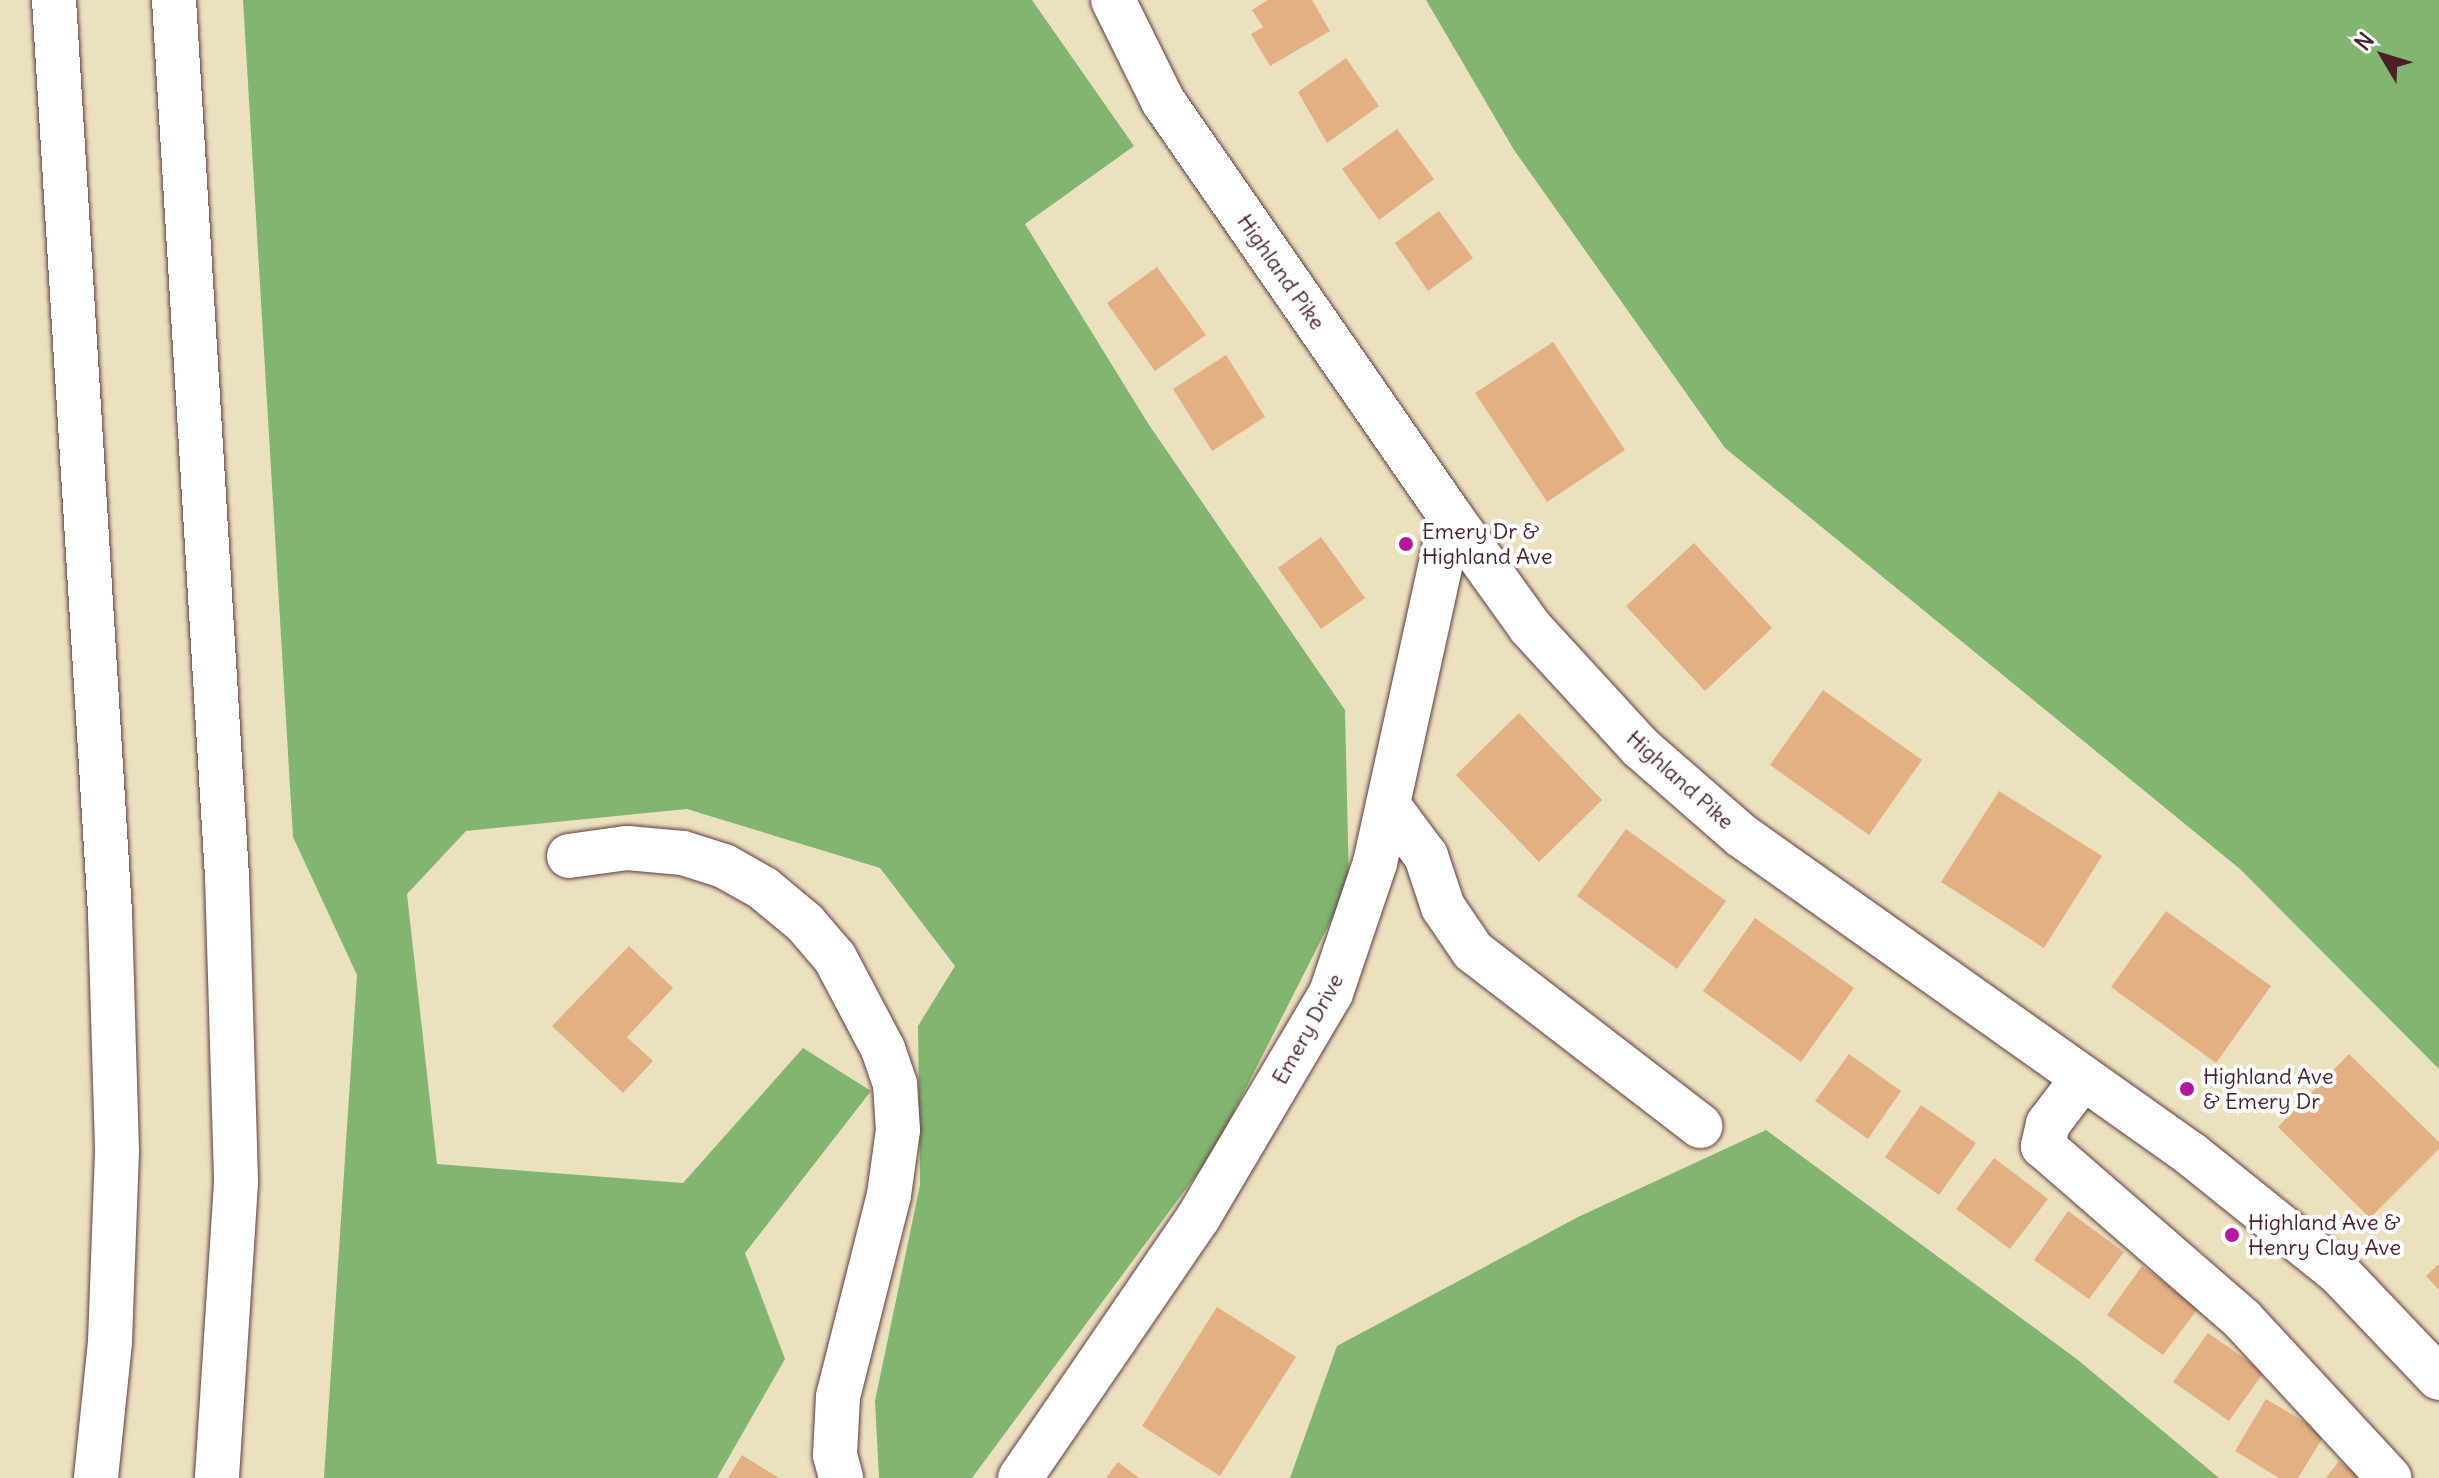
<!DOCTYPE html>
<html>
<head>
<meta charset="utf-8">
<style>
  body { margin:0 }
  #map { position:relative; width:2439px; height:1478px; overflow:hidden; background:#ece1bf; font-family:Delius,sans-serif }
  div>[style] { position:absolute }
  .forest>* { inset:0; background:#82b570 }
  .building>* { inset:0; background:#e2b083 }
  .roads { filter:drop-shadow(0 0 2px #623c41) drop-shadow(0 0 2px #623c41) }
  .minor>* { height:44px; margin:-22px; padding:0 22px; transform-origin:22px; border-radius:22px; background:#fff }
  .highway>* { height:44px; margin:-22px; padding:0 22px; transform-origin:22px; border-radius:22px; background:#fff }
  .dots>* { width:22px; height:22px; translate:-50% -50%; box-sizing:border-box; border:4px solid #fff; border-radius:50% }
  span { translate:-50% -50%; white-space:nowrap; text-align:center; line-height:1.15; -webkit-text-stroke:8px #fff; paint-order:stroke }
  .street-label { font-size:22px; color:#4a1f2b }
  .poi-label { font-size:22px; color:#4a1f2b }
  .left { translate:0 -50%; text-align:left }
  .north { position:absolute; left:2343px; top:16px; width:80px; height:80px; -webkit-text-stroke:6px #fff; paint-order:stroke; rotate:308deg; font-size:22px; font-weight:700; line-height:32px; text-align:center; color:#4a1f2b }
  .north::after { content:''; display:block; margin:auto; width:28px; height:36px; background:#4a1f2b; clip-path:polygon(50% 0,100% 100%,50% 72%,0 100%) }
</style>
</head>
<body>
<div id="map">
  <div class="forest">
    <i style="clip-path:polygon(243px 0,1032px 0,1134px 146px,1025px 224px,1149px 425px,1345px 710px,1349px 885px,1214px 1151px,972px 1478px,879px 1478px,875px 1401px,920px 1185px,918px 1026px,955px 966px,880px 868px,687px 809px,466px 831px,407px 894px,437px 1164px,683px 1183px,803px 1048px,871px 1091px,745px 1253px,785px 1359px,717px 1478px,324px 1478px,357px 975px,293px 837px)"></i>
    <i style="clip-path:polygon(1426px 0,2439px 0,2439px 1069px,2240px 869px,1725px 448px,1514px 150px)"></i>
    <i style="clip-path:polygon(1766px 1130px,2078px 1360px,2219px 1478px,1290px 1478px,1337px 1346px,1578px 1217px)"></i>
  </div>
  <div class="building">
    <i style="clip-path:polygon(1268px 0,1312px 0,1330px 31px,1270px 66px,1251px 34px,1263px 27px,1252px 10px)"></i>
    <i style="clip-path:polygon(1346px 58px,1379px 106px,1327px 143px,1298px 92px)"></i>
    <i style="clip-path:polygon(1397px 129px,1434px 179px,1379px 220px,1342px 169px)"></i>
    <i style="clip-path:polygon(1439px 211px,1473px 258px,1428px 291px,1395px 243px)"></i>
    <i style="clip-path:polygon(1157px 267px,1206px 335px,1155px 371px,1107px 303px)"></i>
    <i style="clip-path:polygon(1553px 342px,1625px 450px,1547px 502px,1475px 393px)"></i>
    <i style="clip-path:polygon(1226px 355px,1265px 417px,1212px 451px,1173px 389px)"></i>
    <i style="clip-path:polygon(1321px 537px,1365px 598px,1321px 629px,1278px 568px)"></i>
    <i style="clip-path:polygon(1694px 543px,1772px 628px,1705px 691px,1626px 606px)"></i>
    <i style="clip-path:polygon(1823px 690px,1922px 760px,1869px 835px,1770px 765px)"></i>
    <i style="clip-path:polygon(1519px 713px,1602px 800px,1539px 862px,1456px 775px)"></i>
    <i style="clip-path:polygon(1999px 791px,2102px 856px,2044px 948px,1941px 882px)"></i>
    <i style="clip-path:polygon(1626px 829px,1726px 901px,1677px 969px,1577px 896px)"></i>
    <i style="clip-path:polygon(2166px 911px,2271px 986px,2216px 1063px,2111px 987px)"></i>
    <i style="clip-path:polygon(1755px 918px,1854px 988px,1801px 1062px,1703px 991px)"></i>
    <i style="clip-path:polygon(629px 946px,673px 988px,627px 1037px,653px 1061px,623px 1093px,552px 1026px)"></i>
    <i style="clip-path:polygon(1849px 1054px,1901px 1091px,1868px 1139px,1815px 1101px)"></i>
    <i style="clip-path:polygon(2349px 1054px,2439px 1142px,2439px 1149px,2370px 1218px,2278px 1127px)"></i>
    <i style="clip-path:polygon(1921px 1105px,1976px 1143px,1939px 1195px,1885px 1157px)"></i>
    <i style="clip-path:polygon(1994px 1158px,2048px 1199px,2010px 1249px,1956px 1209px)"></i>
    <i style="clip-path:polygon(2068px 1211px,2124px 1252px,2089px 1299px,2034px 1260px)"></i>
    <i style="clip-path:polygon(2439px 1264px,2439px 1290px,2426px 1276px)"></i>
    <i style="clip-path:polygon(2142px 1266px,2199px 1307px,2163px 1355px,2107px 1315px)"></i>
    <i style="clip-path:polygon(1217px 1307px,1296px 1357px,1220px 1476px,1142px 1426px)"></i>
    <i style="clip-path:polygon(2208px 1333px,2264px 1372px,2229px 1421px,2173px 1382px)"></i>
    <i style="clip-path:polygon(2266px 1399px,2325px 1434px,2298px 1478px,2279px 1478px,2235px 1451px)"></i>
    <i style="clip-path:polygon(742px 1455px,779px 1478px,728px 1478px)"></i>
    <i style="clip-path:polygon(2339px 1461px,2361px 1478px,2326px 1478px)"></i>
    <i style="clip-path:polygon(1118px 1462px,1139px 1478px,1106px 1478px)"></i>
  </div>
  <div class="roads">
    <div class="minor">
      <i style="left:1113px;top:0;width:113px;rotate:63.7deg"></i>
      <i style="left:1163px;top:101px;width:506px;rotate:55.3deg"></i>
      <i style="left:1451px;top:517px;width:135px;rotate:54.3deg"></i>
      <i style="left:1530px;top:627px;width:164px;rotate:47.5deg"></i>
      <i style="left:1641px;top:748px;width:134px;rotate:41.1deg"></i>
      <i style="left:1742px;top:836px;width:550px;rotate:35.31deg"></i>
      <i style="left:2191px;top:1154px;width:190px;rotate:38.8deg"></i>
      <i style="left:2339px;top:1273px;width:145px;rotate:46.4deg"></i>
      <i style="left:1388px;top:805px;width:64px;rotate:53.3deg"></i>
      <i style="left:1426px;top:856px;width:54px;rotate:71.6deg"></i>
      <i style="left:1443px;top:907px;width:53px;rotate:55.7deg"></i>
      <i style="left:1473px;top:951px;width:287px;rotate:37.6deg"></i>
      <i style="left:569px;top:856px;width:59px;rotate:-7.9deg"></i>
      <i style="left:627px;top:848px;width:56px;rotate:5.1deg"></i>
      <i style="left:683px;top:853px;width:43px;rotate:17.6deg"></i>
      <i style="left:724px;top:866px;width:45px;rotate:29.4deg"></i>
      <i style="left:763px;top:888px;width:55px;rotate:39.8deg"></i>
      <i style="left:805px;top:923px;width:46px;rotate:49.4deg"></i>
      <i style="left:835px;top:958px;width:103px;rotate:62.2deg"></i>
      <i style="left:883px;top:1049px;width:37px;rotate:71deg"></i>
      <i style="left:895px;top:1084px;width:46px;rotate:86.3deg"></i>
      <i style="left:898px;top:1130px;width:66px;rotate:97.9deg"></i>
      <i style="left:889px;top:1195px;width:208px;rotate:104.2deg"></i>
      <i style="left:838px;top:1397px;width:58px;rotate:93deg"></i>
      <i style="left:835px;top:1455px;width:24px;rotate:75deg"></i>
      <i style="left:2083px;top:1078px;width:58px;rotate:127.3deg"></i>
      <i style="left:2048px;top:1124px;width:23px;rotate:103deg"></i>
      <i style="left:2043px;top:1146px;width:264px;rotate:41deg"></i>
      <i style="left:2242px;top:1319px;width:217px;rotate:47.2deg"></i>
      <i style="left:1020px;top:1478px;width:315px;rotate:-55.6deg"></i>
      <i style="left:1198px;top:1218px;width:261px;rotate:-59.4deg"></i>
      <i style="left:1331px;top:993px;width:137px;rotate:-71.3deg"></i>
      <i style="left:1375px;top:863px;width:354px;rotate:-77.6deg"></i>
    </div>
    <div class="highway">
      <i style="left:54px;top:0;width:916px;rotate:86.49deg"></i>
      <i style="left:110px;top:914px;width:237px;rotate:88.3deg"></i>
      <i style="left:117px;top:1151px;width:191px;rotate:92.1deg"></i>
      <i style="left:110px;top:1342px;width:137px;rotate:95.9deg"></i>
      <i style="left:174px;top:0;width:878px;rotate:86.54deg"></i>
      <i style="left:227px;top:876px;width:307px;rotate:88.3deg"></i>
      <i style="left:236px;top:1183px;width:296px;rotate:93.7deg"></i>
    </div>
  </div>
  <div class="dots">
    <i style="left:1406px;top:544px;background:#b5179e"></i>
    <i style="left:2187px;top:1089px;background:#b5179e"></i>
    <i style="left:2232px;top:1235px;background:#b5179e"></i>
  </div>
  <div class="street-label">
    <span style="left:1281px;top:272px;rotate:55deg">Highland Pike</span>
    <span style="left:1680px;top:780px;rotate:42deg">Highland Pike</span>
    <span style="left:1308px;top:1029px;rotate:-61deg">Emery Drive</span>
  </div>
  <div class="poi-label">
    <span class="left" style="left:1422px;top:544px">Emery Dr &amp;<br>Highland Ave</span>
    <span class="left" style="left:2203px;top:1089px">Highland Ave<br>&amp; Emery Dr</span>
    <span class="left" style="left:2248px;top:1235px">Highland Ave &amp;<br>Henry Clay Ave</span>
  </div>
  <div class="north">N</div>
</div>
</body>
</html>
